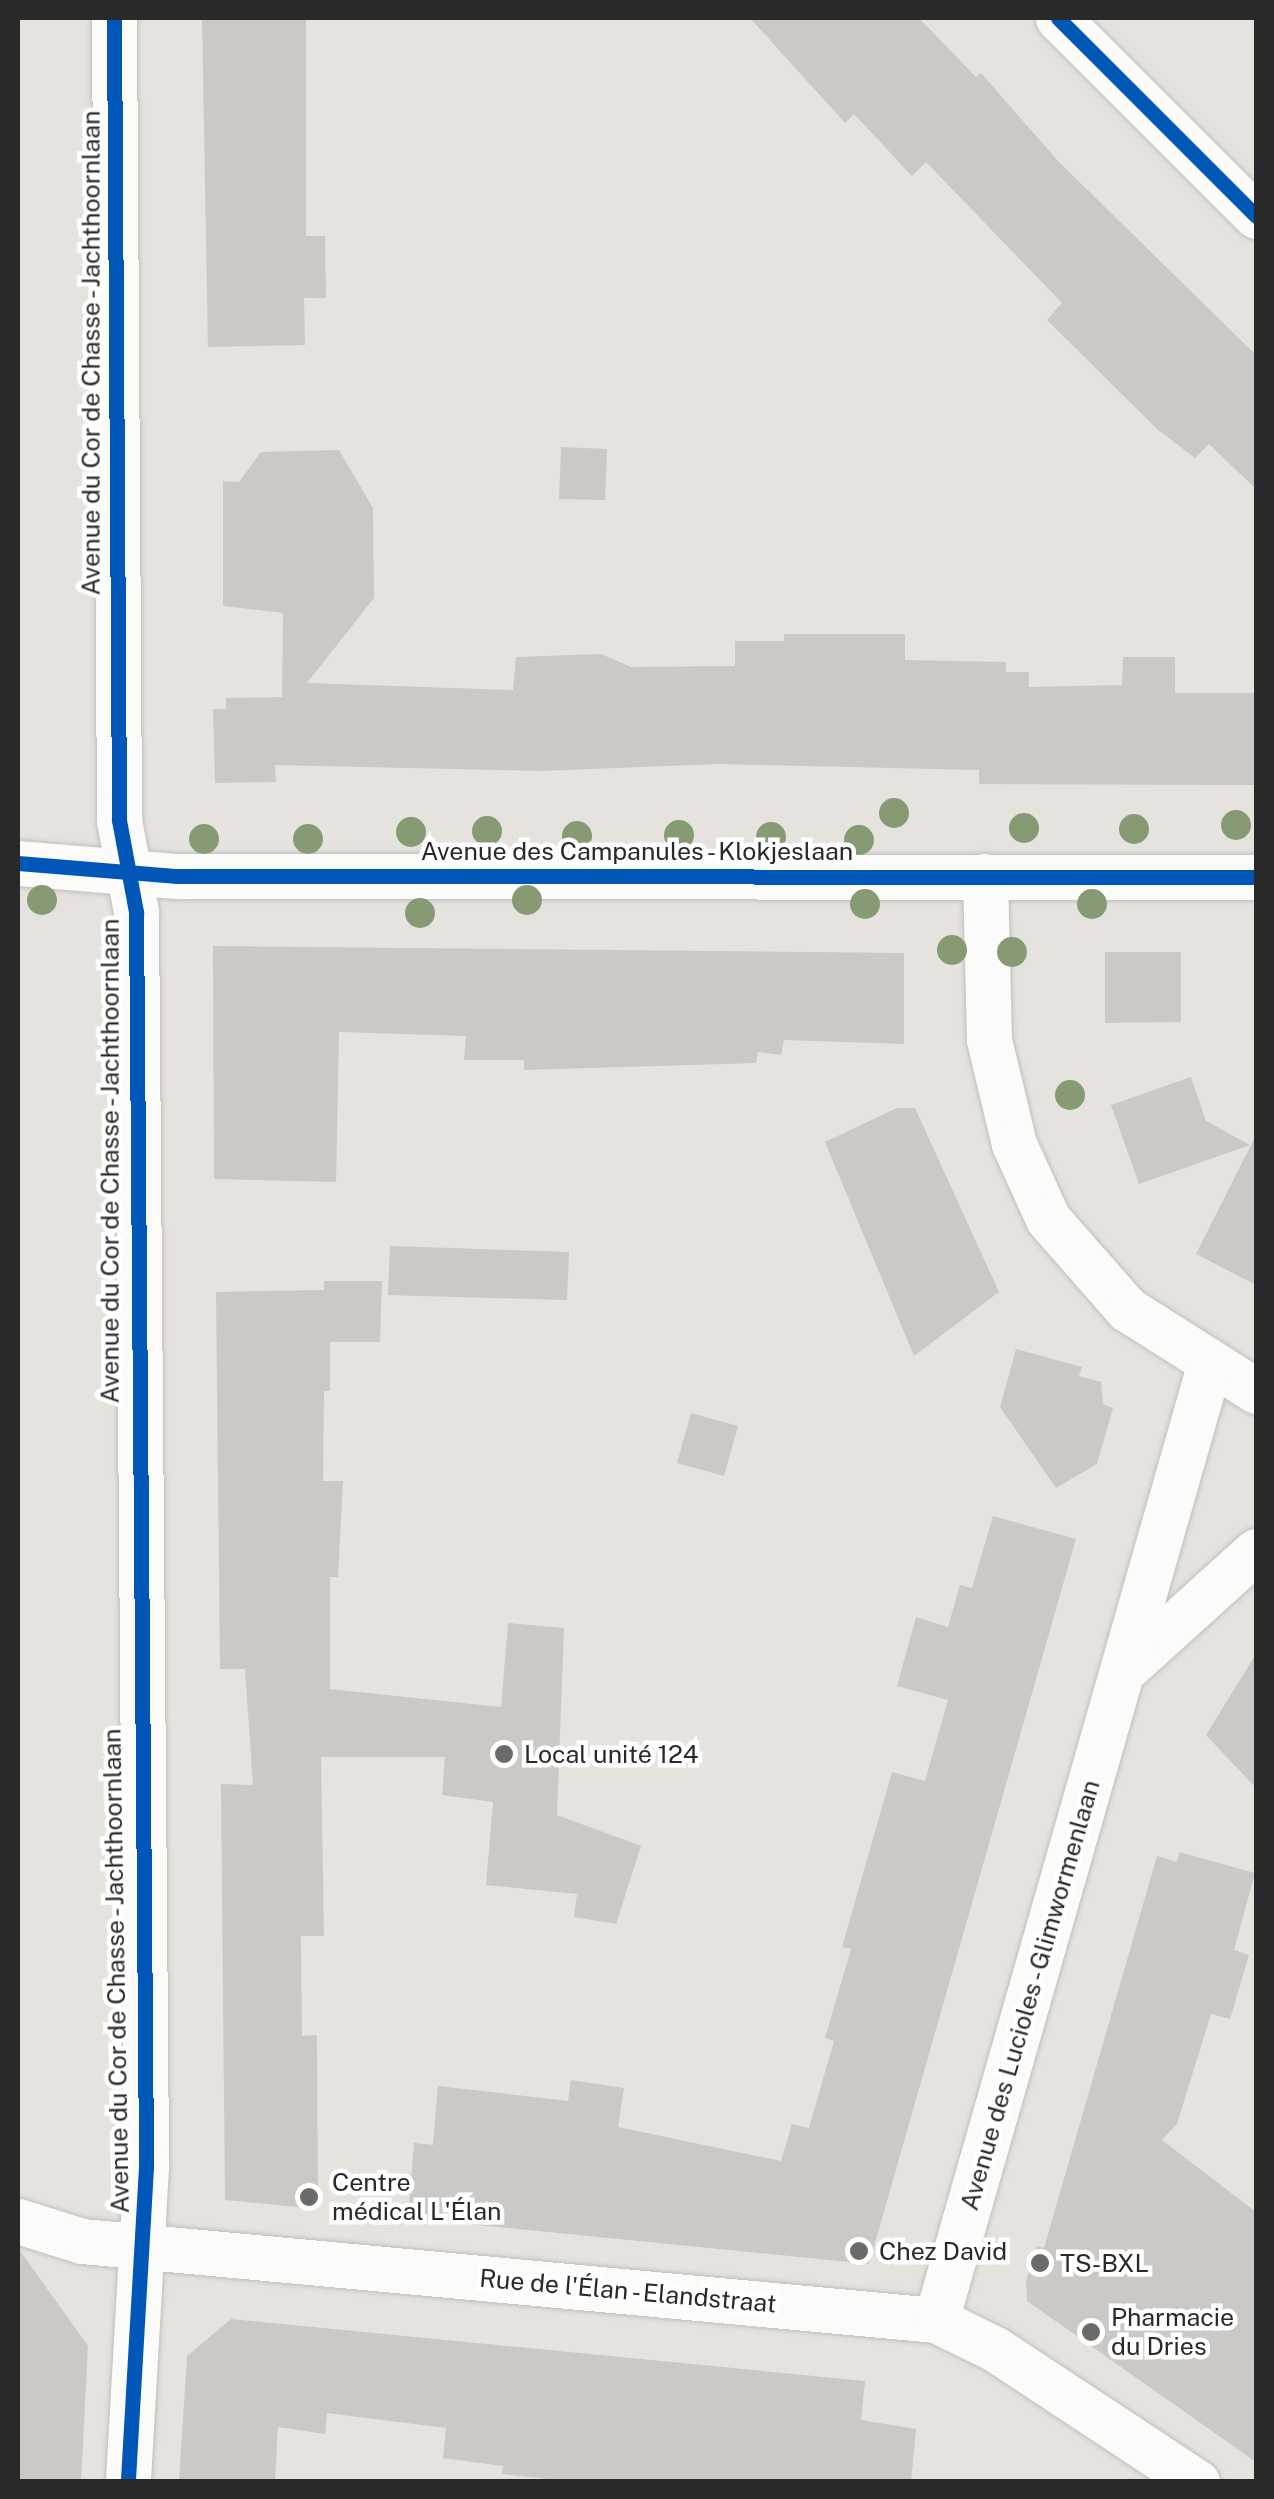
<!DOCTYPE html>
<html>
<head>
<meta charset="utf-8">
<style>
  body { margin:0 }
  #map { position:relative; width:1274px; height:2499px; overflow:hidden; background:#e6e2de; font-family:"Public Sans",sans-serif }
  div>[style] { position:absolute }
  .building>* { inset:0; background:#cbc8c6 }
  .roads { filter:drop-shadow(0 0 2px #c0bfbf) drop-shadow(0 0 2px #c0bfbf) }
  .minor>* { height:45px; margin:-22.5px; padding:0 22.5px; transform-origin:22.5px; border-radius:22.5px; background:#fbfbfa }
  .cycleway>* { height:15px; margin:-7.5px; padding:0 7.5px; transform-origin:7.5px; border-radius:7.5px; background:#0057b8 }
  .trees>* { width:30px; height:30px; margin:-15px; border-radius:50%; background:#869b74 }
  .dots>* { width:28px; height:28px; translate:-50% -50%; box-sizing:border-box; border:5px solid #fff; border-radius:50% }
  span { translate:-50% -50%; white-space:nowrap; text-align:center; line-height:1.15; -webkit-text-stroke:9px #fff; paint-order:stroke }
  .street-label { font-size:25px; color:#292929 }
  .poi-label { font-size:25px; color:#292929 }
  .left { translate:0 -50%; text-align:left }
  .frame { position:absolute; inset:0; border:20px solid #292929; pointer-events:none }
</style>
</head>
<body>
<div id="map">
  <div class="building">
    <i style="clip-path:polygon(202px 18px,306px 18px,306px 236px,325px 236px,326px 298px,304px 298px,305px 345px,208px 347px)"></i>
    <i style="clip-path:polygon(750px 18px,919px 18px,976px 77px,981px 73px,1059px 162px,1256px 355px,1256px 489px,1209px 444px,1195px 458px,1157px 429px,1047px 320px,1062px 303px,926px 162px,912px 176px,854px 114px,845px 123px)"></i>
    <i style="clip-path:polygon(561px 447px,607px 449px,605px 500px,559px 499px)"></i>
    <i style="clip-path:polygon(339px 450px,373px 508px,374px 598px,307px 683px,513px 690px,516px 657px,601px 654px,631px 667px,735px 666px,735px 641px,784px 641px,784px 634px,905px 634px,905px 660px,1006px 662px,1006px 672px,1029px 672px,1029px 687px,1122px 685px,1123px 657px,1175px 657px,1175px 693px,1256px 693px,1256px 785px,979px 784px,979px 770px,717px 764px,541px 771px,275px 765px,276px 782px,215px 783px,213px 709px,226px 709px,226px 698px,282px 697px,283px 613px,223px 606px,223px 481px,239px 482px,261px 452px)"></i>
    <i style="clip-path:polygon(213px 946px,904px 953px,904px 1044px,784px 1040px,781px 1055px,758px 1052px,756px 1063px,524px 1070px,524px 1060px,464px 1060px,466px 1036px,339px 1032px,336px 1182px,214px 1179px)"></i>
    <i style="clip-path:polygon(1105px 952px,1181px 952px,1181px 1022px,1105px 1023px)"></i>
    <i style="clip-path:polygon(1191px 1077px,1206px 1121px,1250px 1145px,1139px 1184px,1111px 1105px)"></i>
    <i style="clip-path:polygon(897px 1108px,915px 1108px,999px 1292px,914px 1356px,825px 1142px)"></i>
    <i style="clip-path:polygon(1256px 1135px,1256px 1285px,1196px 1254px)"></i>
    <i style="clip-path:polygon(390px 1246px,569px 1252px,567px 1300px,388px 1295px)"></i>
    <i style="clip-path:polygon(324px 1281px,382px 1281px,380px 1342px,330px 1342px,330px 1391px,324px 1391px,323px 1481px,343px 1481px,338px 1577px,330px 1577px,330px 1689px,501px 1707px,508px 1623px,564px 1628px,557px 1815px,641px 1846px,616px 1924px,574px 1917px,577px 1894px,486px 1885px,493px 1802px,442px 1795px,445px 1757px,321px 1757px,324px 1936px,301px 1936px,302px 2036px,317px 2035px,318px 2209px,225px 2200px,221px 1784px,253px 1785px,245px 1669px,220px 1669px,216px 1292px,324px 1290px)"></i>
    <i style="clip-path:polygon(1016px 1349px,1082px 1367px,1079px 1376px,1101px 1382px,1103px 1404px,1113px 1408px,1097px 1464px,1056px 1488px,1000px 1407px)"></i>
    <i style="clip-path:polygon(691px 1413px,738px 1426px,724px 1476px,677px 1463px)"></i>
    <i style="clip-path:polygon(993px 1516px,1076px 1539px,869px 2264px,408px 2218px,414px 2143px,433px 2145px,438px 2086px,568px 2101px,571px 2080px,624px 2088px,618px 2127px,781px 2161px,792px 2124px,809px 2128px,834px 2041px,825px 2038px,851px 1949px,842px 1947px,892px 1772px,925px 1781px,948px 1700px,897px 1686px,916px 1617px,948px 1627px,960px 1585px,972px 1588px)"></i>
    <i style="clip-path:polygon(1256px 1654px,1256px 1788px,1206px 1735px)"></i>
    <i style="clip-path:polygon(1179px 1852px,1255px 1873px,1234px 1950px,1249px 1955px,1230px 2019px,1211px 2014px,1177px 2124px,1162px 2140px,1256px 2212px,1256px 2462px,1027px 2301px,1026px 2281px,1037px 2246px,1044px 2248px,1157px 1856px,1177px 1862px)"></i>
    <i style="clip-path:polygon(18px 2248px,88px 2346px,81px 2482px,18px 2482px)"></i>
    <i style="clip-path:polygon(231px 2319px,865px 2381px,861px 2420px,916px 2429px,911px 2482px,578px 2482px,502px 2474px,503px 2466px,443px 2458px,446px 2428px,327px 2413px,325px 2434px,278px 2427px,275px 2482px,179px 2482px,187px 2356px)"></i>
  </div>
  <div class="roads">
    <div class="minor">
      <i style="left:114px;top:18px;width:802px;rotate:89.64deg"></i>
      <i style="left:119px;top:820px;width:94px;rotate:79.5deg"></i>
      <i style="left:136px;top:912px;width:1255px;rotate:89.54deg"></i>
      <i style="left:146px;top:2167px;width:316px;rotate:93.3deg"></i>
      <i style="left:1058px;top:18px;width:280px;rotate:45deg"></i>
      <i style="left:18px;top:863px;width:160px;rotate:4.7deg"></i>
      <i style="left:177px;top:876px;width:1079px;rotate:0.05deg"></i>
      <i style="left:985px;top:876px;width:164px;rotate:88.6deg"></i>
      <i style="left:989px;top:1040px;width:107px;rotate:76.5deg"></i>
      <i style="left:1014px;top:1144px;width:82px;rotate:65.6deg"></i>
      <i style="left:1048px;top:1219px;width:120px;rotate:48.7deg"></i>
      <i style="left:1127px;top:1309px;width:153px;rotate:32.4deg"></i>
      <i style="left:1123px;top:1671px;width:179px;rotate:-42.1deg"></i>
      <i style="left:18px;top:2221px;width:67px;rotate:17.4deg"></i>
      <i style="left:82px;top:2241px;width:858px;rotate:5.29deg"></i>
      <i style="left:936px;top:2320px;width:66px;rotate:26.2deg"></i>
      <i style="left:995px;top:2349px;width:242px;rotate:33.4deg"></i>
      <i style="left:936px;top:2320px;width:992px;rotate:-74.03deg"></i>
    </div>
  </div>
  <div class="cycleway">
    <i style="left:114px;top:18px;width:802px;rotate:89.64deg"></i>
    <i style="left:119px;top:820px;width:94px;rotate:79.5deg"></i>
    <i style="left:136px;top:912px;width:1255px;rotate:89.54deg"></i>
    <i style="left:146px;top:2167px;width:316px;rotate:93.3deg"></i>
    <i style="left:1058px;top:18px;width:280px;rotate:45deg"></i>
    <i style="left:18px;top:863px;width:160px;rotate:4.7deg"></i>
    <i style="left:177px;top:876px;width:1079px;rotate:0.05deg"></i>
  </div>
  <div class="trees">
    <i style="left:894px;top:813px"></i>
    <i style="left:1236px;top:825px"></i>
    <i style="left:1024px;top:828px"></i>
    <i style="left:1134px;top:829px"></i>
    <i style="left:487px;top:831px"></i>
    <i style="left:411px;top:832px"></i>
    <i style="left:679px;top:835px"></i>
    <i style="left:577px;top:836px"></i>
    <i style="left:771px;top:837px"></i>
    <i style="left:204px;top:839px"></i>
    <i style="left:308px;top:839px"></i>
    <i style="left:859px;top:840px"></i>
    <i style="left:42px;top:900px"></i>
    <i style="left:527px;top:900px"></i>
    <i style="left:865px;top:904px"></i>
    <i style="left:1092px;top:904px"></i>
    <i style="left:420px;top:913px"></i>
    <i style="left:952px;top:950px"></i>
    <i style="left:1012px;top:952px"></i>
    <i style="left:1070px;top:1095px"></i>
  </div>
  <div class="dots">
    <i style="left:504px;top:1754px;background:#6b6a68"></i>
    <i style="left:309px;top:2197px;background:#6b6a68"></i>
    <i style="left:859px;top:2251px;background:#6b6a68"></i>
    <i style="left:1040px;top:2263px;background:#6b6a68"></i>
    <i style="left:1091px;top:2332px;background:#6b6a68"></i>
  </div>
  <div class="street-label">
    <span style="left:91px;top:353px;rotate:-90deg">Avenue du Cor de Chasse - Jachthoornlaan</span>
    <span style="left:637px;top:851px">Avenue des Campanules - Klokjeslaan</span>
    <span style="left:110px;top:1161px;rotate:-90deg">Avenue du Cor de Chasse - Jachthoornlaan</span>
    <span style="left:116px;top:1971px;rotate:-91deg">Avenue du Cor de Chasse - Jachthoornlaan</span>
    <span style="left:1030px;top:1995px;rotate:-74deg">Avenue des Lucioles - Glimwormenlaan</span>
    <span style="left:628px;top:2291px;rotate:5deg">Rue de l'Élan - Elandstraat</span>
  </div>
  <div class="poi-label">
    <span class="left" style="left:524px;top:1754px">Local unité 124</span>
    <span class="left" style="left:332px;top:2197px">Centre<br>médical L'Élan</span>
    <span class="left" style="left:879px;top:2251px">Chez David</span>
    <span class="left" style="left:1060px;top:2263px">TS-BXL</span>
    <span class="left" style="left:1111px;top:2332px">Pharmacie<br>du Dries</span>
  </div>
  <div class="frame"></div>
</div>
</body>
</html>
